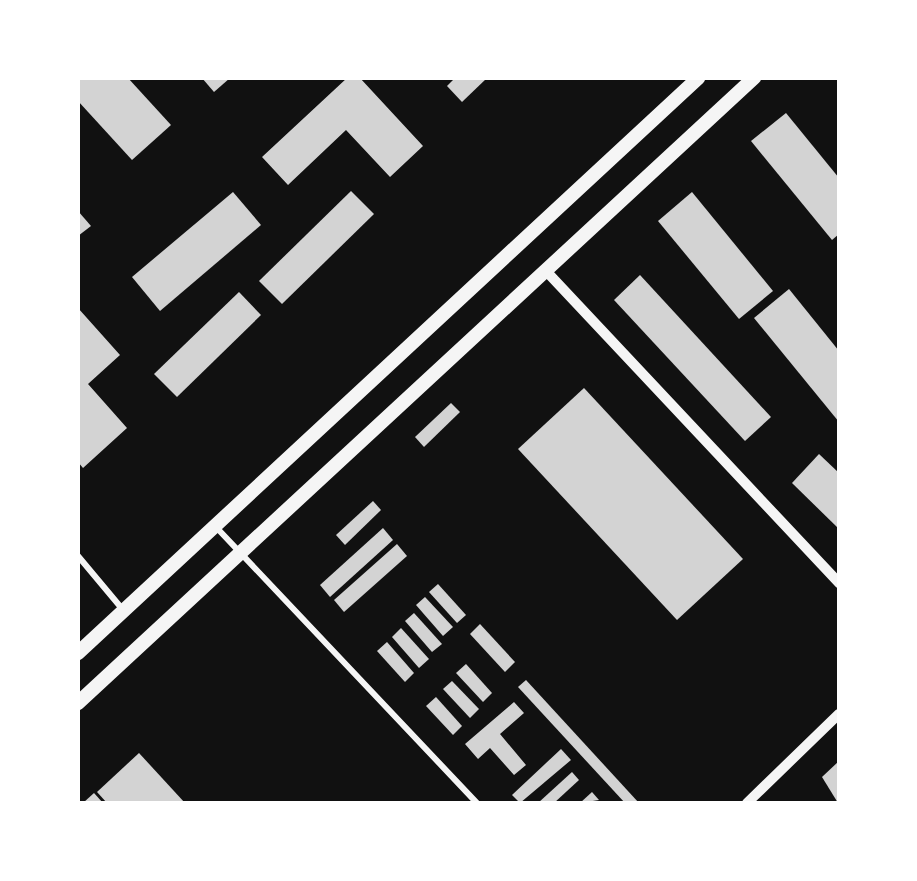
<!DOCTYPE html>
<html>
<head>
<meta charset="utf-8">
<style>
  body { margin:0 }
  #map { position:relative; width:917px; height:881px; overflow:hidden; background:#111; font-family:Roboto,sans-serif }
  div>[style] { position:absolute }
  .building>* { inset:0; background:#d3d3d3 }
  .minor>* { height:6px; margin:-3px; padding:0 3px; transform-origin:3px; border-radius:3px; background:#f5f5f5 }
  .tertiary>* { height:10px; margin:-5px; padding:0 5px; transform-origin:5px; border-radius:5px; background:#f5f5f5 }
  .primary>* { height:14px; margin:-7px; padding:0 7px; transform-origin:7px; border-radius:7px; background:#f5f5f5 }
  span { translate:-50% -50%; white-space:nowrap; text-align:center; line-height:1.15; -webkit-text-stroke:4.5px #fff; paint-order:stroke }
  .frame { position:absolute; inset:0; border:80px solid #fff; pointer-events:none }
</style>
</head>
<body>
<div id="map">
  <div class="building">
    <i style="clip-path:polygon(78px 78px,128px 78px,171px 125px,132px 160px,78px 101px)"></i>
    <i style="clip-path:polygon(202px 78px,230px 78px,214px 92px)"></i>
    <i style="clip-path:polygon(347px 78px,360px 78px,423px 146px,390px 177px,346px 130px,288px 185px,262px 157px)"></i>
    <i style="clip-path:polygon(455px 78px,487px 78px,462px 102px,447px 86px)"></i>
    <i style="clip-path:polygon(786px 113px,839px 178px,839px 234px,832px 240px,751px 141px)"></i>
    <i style="clip-path:polygon(351px 191px,374px 214px,282px 304px,259px 281px)"></i>
    <i style="clip-path:polygon(233px 192px,261px 225px,160px 311px,132px 277px)"></i>
    <i style="clip-path:polygon(692px 192px,773px 291px,739px 319px,658px 221px)"></i>
    <i style="clip-path:polygon(78px 211px,91px 226px,78px 236px)"></i>
    <i style="clip-path:polygon(640px 275px,771px 417px,745px 441px,614px 300px)"></i>
    <i style="clip-path:polygon(789px 289px,839px 351px,839px 422px,754px 318px)"></i>
    <i style="clip-path:polygon(239px 292px,261px 315px,177px 397px,154px 374px)"></i>
    <i style="clip-path:polygon(78px 308px,120px 355px,88px 384px,127px 428px,83px 468px,78px 462px)"></i>
    <i style="clip-path:polygon(584px 388px,743px 559px,677px 620px,518px 449px)"></i>
    <i style="clip-path:polygon(451px 403px,460px 412px,424px 447px,415px 437px)"></i>
    <i style="clip-path:polygon(819px 454px,839px 473px,839px 529px,792px 483px)"></i>
    <i style="clip-path:polygon(373px 501px,381px 510px,345px 545px,336px 535px)"></i>
    <i style="clip-path:polygon(383px 528px,393px 540px,330px 597px,320px 585px)"></i>
    <i style="clip-path:polygon(397px 544px,407px 556px,344px 612px,334px 600px)"></i>
    <i style="clip-path:polygon(438px 584px,466px 615px,457px 623px,429px 592px)"></i>
    <i style="clip-path:polygon(425px 597px,453px 627px,443px 636px,416px 605px)"></i>
    <i style="clip-path:polygon(414px 613px,442px 644px,432px 652px,405px 621px)"></i>
    <i style="clip-path:polygon(480px 624px,515px 662px,505px 672px,470px 634px)"></i>
    <i style="clip-path:polygon(401px 628px,429px 659px,419px 668px,392px 637px)"></i>
    <i style="clip-path:polygon(387px 642px,414px 673px,405px 682px,377px 651px)"></i>
    <i style="clip-path:polygon(466px 664px,492px 693px,483px 702px,456px 673px)"></i>
    <i style="clip-path:polygon(526px 680px,639px 803px,625px 803px,518px 687px)"></i>
    <i style="clip-path:polygon(452px 681px,479px 709px,470px 718px,443px 689px)"></i>
    <i style="clip-path:polygon(436px 697px,462px 726px,453px 735px,426px 706px)"></i>
    <i style="clip-path:polygon(514px 702px,524px 713px,500px 734px,526px 765px,514px 775px,490px 748px,478px 759px,465px 744px)"></i>
    <i style="clip-path:polygon(561px 749px,571px 760px,520px 803px,512px 795px)"></i>
    <i style="clip-path:polygon(139px 753px,185px 803px,107px 803px,97px 792px)"></i>
    <i style="clip-path:polygon(839px 761px,839px 803px,838px 803px,822px 777px)"></i>
    <i style="clip-path:polygon(572px 772px,579px 780px,554px 803px,538px 803px)"></i>
    <i style="clip-path:polygon(592px 792px,599px 800px,580px 803px)"></i>
    <i style="clip-path:polygon(94px 793px,103px 803px,83px 803px)"></i>
  </div>
  <div class="minor">
    <i style="left:215px;top:526px;width:381px;rotate:46.6deg"></i>
    <i style="left:78px;top:556px;width:72px;rotate:50.1deg"></i>
  </div>
  <div class="tertiary">
    <i style="left:547px;top:272px;width:427px;rotate:46.8deg"></i>
    <i style="left:747px;top:803px;width:128px;rotate:-44.1deg"></i>
  </div>
  <div class="primary">
    <i style="left:78px;top:653px;width:846px;rotate:-42.84deg"></i>
    <i style="left:78px;top:703px;width:921px;rotate:-42.76deg"></i>
  </div>
  <div class="frame"></div>
</div>
</body>
</html>
